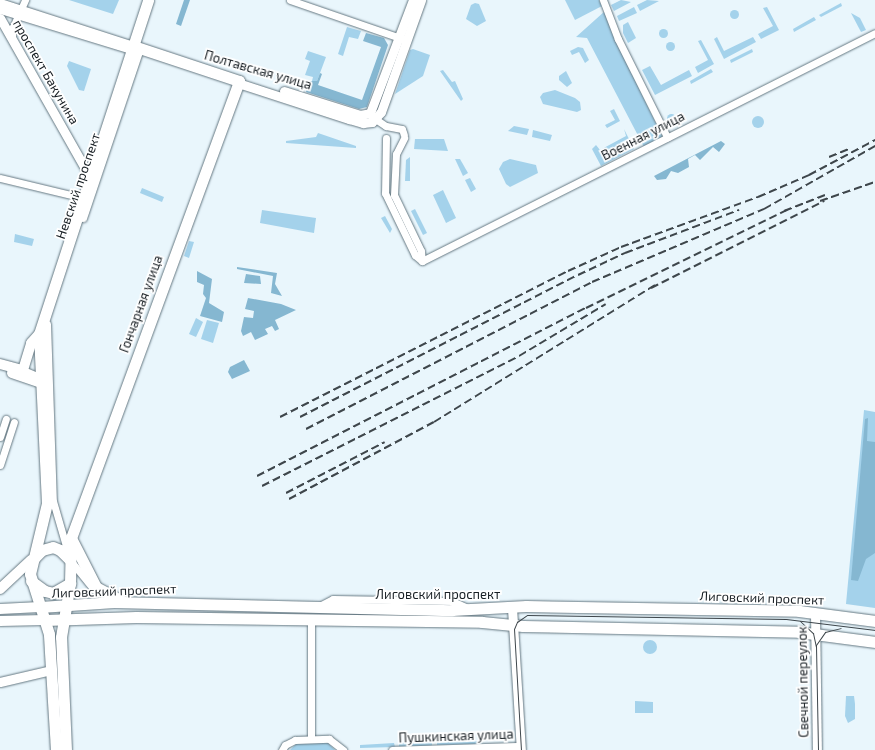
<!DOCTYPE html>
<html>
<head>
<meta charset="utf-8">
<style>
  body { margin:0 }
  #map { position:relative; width:875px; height:750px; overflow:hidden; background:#e9f6fc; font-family:"Exo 2",sans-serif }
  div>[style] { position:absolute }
  .green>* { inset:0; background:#a4d2eb }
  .round { border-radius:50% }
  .forest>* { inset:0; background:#85b7d1 }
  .roads { filter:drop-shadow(0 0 1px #657882) drop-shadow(0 0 1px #657882) }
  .minor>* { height:7px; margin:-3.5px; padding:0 3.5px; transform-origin:3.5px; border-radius:3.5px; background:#fff }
  .tertiary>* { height:9px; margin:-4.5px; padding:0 4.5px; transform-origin:4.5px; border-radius:4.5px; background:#fff }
  .secondary>* { height:10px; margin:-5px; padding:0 5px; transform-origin:5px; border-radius:5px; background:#fff }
  .primary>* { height:11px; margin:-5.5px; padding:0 5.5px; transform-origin:5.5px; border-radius:5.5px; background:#fff }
  .tram>* { height:1px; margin:-0.5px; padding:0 0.5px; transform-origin:0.5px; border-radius:0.5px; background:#3e464b }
  .rail>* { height:2px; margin-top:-1px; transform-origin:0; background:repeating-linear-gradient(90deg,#3e464b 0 8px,transparent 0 12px) }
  span { translate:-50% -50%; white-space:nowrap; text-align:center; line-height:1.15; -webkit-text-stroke:3.5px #fff; paint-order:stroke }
  .street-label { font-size:13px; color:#181f24 }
</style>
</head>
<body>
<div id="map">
  <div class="green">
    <i style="clip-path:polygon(69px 0,119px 0,113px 14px)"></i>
    <i style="clip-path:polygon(565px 0,599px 0,602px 6px,575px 20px)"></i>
    <i style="clip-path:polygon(621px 0,631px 2px,614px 11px,611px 5px)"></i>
    <i style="clip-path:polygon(647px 0,659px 1px,640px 11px,637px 5px)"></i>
    <i style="clip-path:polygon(475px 3px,479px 4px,486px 21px,477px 26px,466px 19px,471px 5px)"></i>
    <i style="clip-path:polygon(841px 3px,842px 6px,821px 17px,819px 15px)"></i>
    <i style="clip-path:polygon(634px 7px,637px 13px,619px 21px,617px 16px)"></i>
    <i style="clip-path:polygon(767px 7px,779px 30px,761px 39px,758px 34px,773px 26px,763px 8px)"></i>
    <i class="round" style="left:729.5px;top:9.5px;width:9px;height:9px"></i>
    <i style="clip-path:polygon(605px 11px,614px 37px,663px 138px,644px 147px,587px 38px,576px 37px)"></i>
    <i style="clip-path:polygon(851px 13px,860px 18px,866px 30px,861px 32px)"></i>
    <i style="clip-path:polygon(814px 17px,816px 20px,794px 32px,793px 29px)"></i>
    <i style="clip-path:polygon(628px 22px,636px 38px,628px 43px,623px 33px,623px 25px)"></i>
    <i style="clip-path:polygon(347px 27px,361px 31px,358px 39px,349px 37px,343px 56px,338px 54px)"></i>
    <i class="round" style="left:658.5px;top:28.5px;width:9px;height:9px"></i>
    <i style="clip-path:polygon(717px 37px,724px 51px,753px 37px,756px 42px,724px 59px,714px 39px)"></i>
    <i style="clip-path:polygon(701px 40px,714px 64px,698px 73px,695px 67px,708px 60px,698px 41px)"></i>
    <i class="round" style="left:665.5px;top:41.5px;width:9px;height:9px"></i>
    <i style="clip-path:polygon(578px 47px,583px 48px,589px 60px,585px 63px,579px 52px,572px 55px,570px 51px)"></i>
    <i style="clip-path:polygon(413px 49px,430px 55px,423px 76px,395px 94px,410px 50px)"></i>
    <i style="clip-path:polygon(752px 49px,753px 52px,731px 63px,730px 60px)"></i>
    <i style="clip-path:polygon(308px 51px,326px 57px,317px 81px,312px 81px,313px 77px,305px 75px,310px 61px,305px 59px)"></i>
    <i style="clip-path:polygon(69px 61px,91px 69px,84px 91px,79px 90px,67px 66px)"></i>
    <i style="clip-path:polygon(650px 66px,661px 85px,689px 70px,692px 76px,655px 95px,642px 70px)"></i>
    <i style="clip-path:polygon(711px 69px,713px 72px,691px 84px,690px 81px)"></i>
    <i style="clip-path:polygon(443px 70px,452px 82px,455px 81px,463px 99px,461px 101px,440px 71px)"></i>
    <i style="clip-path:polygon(566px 71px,572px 83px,567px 87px,559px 80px,559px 76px)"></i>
    <i style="clip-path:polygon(555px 90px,575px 98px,580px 102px,581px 110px,577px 112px,543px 104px,540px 97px,543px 93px)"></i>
    <i style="clip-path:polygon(614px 109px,620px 121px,607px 128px,605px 125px,615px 120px,610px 111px)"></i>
    <i class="round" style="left:666.5px;top:113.5px;width:9px;height:9px"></i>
    <i class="round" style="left:752px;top:116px;width:12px;height:12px"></i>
    <i style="clip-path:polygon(514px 126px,529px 129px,527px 135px,508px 131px)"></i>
    <i style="clip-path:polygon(624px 129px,634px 149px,601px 166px,592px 149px,596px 145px,600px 150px,626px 136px)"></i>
    <i style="clip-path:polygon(533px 130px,552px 135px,550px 141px,532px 137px)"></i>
    <i style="clip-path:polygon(318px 133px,356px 146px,356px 148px,286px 143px,286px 141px,316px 137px)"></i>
    <i style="clip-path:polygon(415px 139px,444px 139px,448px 151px,414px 149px)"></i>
    <i style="clip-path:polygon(410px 157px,410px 181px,405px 181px,406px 160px)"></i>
    <i style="clip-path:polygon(455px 159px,460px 159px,468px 173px,463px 176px)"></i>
    <i style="clip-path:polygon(510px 159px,536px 165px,538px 173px,510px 187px,506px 184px,499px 169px,503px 162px)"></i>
    <i style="clip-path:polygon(470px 178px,476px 189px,471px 192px,465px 180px)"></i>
    <i style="clip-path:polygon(142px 188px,164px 197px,162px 202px,140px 193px)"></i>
    <i style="clip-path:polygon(443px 190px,456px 218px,446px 223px,433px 195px)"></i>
    <i style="clip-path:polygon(415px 209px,427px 233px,423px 235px,411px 211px)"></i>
    <i style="clip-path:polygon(262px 210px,316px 218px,314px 233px,260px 223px)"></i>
    <i style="clip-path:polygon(385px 216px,392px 229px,390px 233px,381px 218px)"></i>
    <i style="clip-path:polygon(15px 234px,34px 239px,32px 246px,14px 242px)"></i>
    <i style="clip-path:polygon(189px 241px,194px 242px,189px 258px,184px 256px)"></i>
    <i style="clip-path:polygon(196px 318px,203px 322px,196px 337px,189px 334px)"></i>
    <i style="clip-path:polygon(207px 320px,219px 323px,213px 343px,201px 339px)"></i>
    <i style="clip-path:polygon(864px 410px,875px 412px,875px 608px,846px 604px)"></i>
    <i class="round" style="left:643px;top:640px;width:14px;height:14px"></i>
    <i style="clip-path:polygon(846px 696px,854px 696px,855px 704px,855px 719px,848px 723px,845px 716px)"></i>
    <i style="clip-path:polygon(635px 701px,653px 702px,653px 713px,635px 713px)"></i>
    <i style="clip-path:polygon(482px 741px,482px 744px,437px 745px,437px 742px)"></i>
    <i style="clip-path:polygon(432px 742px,432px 746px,399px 747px,399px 743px)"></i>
    <i style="clip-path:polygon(297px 743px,328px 743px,335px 750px,290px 750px)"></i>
    <i style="clip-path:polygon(394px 743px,395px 747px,360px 748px,360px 745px)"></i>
  </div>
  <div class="forest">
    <i style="clip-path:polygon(184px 0,190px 0,181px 26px,176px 24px)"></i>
    <i style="clip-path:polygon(366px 33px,384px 38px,388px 45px,367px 107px,359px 109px,306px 92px,309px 81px,317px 81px,320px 73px,322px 74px,318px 85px,362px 100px,381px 47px,363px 41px)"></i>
    <i style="clip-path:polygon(721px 141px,725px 144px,719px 152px,713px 147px,700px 160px,695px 155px,688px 159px,689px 167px,678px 173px,671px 171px,666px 179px,657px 180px,654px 176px)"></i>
    <i style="clip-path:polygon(237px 267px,277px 273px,275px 284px,282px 296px,271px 293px,273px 276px,237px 269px)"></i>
    <i style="clip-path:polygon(197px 271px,212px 279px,209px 303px,224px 312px,222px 322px,200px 316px,206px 298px,203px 294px,204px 285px,197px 282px)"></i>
    <i style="clip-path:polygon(246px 274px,260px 276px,261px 284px,244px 283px)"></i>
    <i style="clip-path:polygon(248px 298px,281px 304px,296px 310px,275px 320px,279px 329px,275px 331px,272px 326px,265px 329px,268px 334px,255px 340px,251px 332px,243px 336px,241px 331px,244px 317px,253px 318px,254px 311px,245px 309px)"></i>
    <i style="clip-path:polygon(244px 360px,250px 371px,232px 379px,228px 372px,230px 367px)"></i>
    <i style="clip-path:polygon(868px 418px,867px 441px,875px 442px,875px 553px,866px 559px,858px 581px,851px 580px,865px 419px)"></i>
  </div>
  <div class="roads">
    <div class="minor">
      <i style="left:290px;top:0;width:120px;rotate:19deg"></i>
      <i style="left:603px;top:0;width:42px;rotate:69deg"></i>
      <i style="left:618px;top:39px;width:110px;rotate:63.4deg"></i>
      <i style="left:0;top:10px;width:140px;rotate:17deg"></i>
      <i style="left:12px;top:36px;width:9px;rotate:-84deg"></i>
      <i style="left:13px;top:27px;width:30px;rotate:-66deg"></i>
      <i style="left:371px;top:116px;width:18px;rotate:34deg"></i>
      <i style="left:386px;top:126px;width:16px;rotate:11deg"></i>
      <i style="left:402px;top:129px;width:6px;rotate:72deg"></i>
      <i style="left:386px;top:138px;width:55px;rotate:91deg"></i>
      <i style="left:385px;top:193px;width:69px;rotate:64.2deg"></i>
      <i style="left:415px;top:255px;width:9px;rotate:41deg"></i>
      <i style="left:422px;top:261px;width:10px;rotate:-96deg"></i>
      <i style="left:421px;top:251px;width:62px;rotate:-115.7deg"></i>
      <i style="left:394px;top:195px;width:41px;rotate:-87.2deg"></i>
      <i style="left:396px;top:154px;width:18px;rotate:-63deg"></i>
      <i style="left:0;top:178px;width:85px;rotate:13.5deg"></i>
      <i style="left:83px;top:218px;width:178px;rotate:-71.4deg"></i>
      <i style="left:422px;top:261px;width:507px;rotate:-26.72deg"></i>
      <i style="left:47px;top:324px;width:177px;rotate:88.1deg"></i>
      <i style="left:53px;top:501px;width:61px;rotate:73.9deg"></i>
      <i style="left:70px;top:560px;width:38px;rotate:51deg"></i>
      <i style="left:23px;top:370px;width:21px;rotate:23deg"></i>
      <i style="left:0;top:437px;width:19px;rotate:-72deg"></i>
      <i style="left:0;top:465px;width:45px;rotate:-72deg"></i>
      <i style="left:321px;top:605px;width:13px;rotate:-27deg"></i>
      <i style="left:333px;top:599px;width:119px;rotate:1deg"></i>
      <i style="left:452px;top:601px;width:17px;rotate:24deg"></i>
      <i style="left:311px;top:619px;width:120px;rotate:90deg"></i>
      <i style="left:282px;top:750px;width:6px;rotate:-59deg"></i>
      <i style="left:285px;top:745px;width:11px;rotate:-27deg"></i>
      <i style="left:295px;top:740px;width:34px;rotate:-2deg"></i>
      <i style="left:329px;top:739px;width:18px;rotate:38deg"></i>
      <i style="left:392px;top:750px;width:129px;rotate:-1.8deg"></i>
    </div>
    <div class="tertiary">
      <i style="left:0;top:3px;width:140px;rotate:17.9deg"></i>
      <i style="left:0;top:18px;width:172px;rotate:60.5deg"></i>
      <i style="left:85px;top:168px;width:9px;rotate:36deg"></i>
      <i style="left:238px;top:83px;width:117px;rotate:18deg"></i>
      <i style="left:349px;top:119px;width:15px;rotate:16deg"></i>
      <i style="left:363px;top:123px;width:9px;rotate:-6deg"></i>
      <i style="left:372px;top:122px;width:13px;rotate:-48deg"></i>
      <i style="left:381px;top:112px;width:119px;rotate:-70.3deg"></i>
      <i style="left:284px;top:91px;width:80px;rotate:17.5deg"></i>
      <i style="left:360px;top:115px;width:10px;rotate:-11deg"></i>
      <i style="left:370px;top:113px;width:121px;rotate:-69.2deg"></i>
      <i style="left:512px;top:608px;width:142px;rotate:86.4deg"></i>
      <i style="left:815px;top:613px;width:137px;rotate:89.2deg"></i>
      <i style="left:0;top:682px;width:52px;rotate:-13.2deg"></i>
    </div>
    <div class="secondary">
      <i style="left:0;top:364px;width:24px;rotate:15deg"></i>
      <i style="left:23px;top:370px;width:28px;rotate:-73deg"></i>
      <i style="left:31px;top:343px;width:12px;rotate:-48deg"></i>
      <i style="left:12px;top:373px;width:31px;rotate:19deg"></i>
      <i style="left:0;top:589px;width:42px;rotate:-43.1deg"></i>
      <i style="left:0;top:609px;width:40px;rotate:-2.9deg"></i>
      <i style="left:0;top:621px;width:45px;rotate:-1.3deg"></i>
    </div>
    <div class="primary">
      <i style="left:71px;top:538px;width:55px;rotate:63deg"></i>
      <i style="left:96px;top:587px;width:32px;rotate:28deg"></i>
      <i style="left:32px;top:560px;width:14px;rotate:-45deg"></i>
      <i style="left:42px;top:550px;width:11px;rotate:-15deg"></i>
      <i style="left:53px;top:547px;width:8px;rotate:23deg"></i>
      <i style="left:60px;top:550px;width:14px;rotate:45deg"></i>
      <i style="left:31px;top:581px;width:17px;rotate:36deg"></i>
      <i style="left:45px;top:591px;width:8px;rotate:14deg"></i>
      <i style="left:53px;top:593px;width:20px;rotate:-30deg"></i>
      <i style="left:40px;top:607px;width:74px;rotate:-3.9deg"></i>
      <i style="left:114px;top:602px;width:338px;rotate:1.4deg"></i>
      <i style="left:452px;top:610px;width:74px;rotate:-3.1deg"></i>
      <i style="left:526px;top:606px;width:273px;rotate:1deg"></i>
      <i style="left:799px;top:611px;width:77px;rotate:7.5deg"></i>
      <i style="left:45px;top:620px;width:91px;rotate:-1.9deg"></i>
      <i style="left:136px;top:617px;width:346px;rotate:0.8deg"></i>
      <i style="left:482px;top:622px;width:41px;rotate:5.6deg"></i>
      <i style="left:523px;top:626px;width:276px;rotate:1.2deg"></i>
      <i style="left:799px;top:632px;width:77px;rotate:7.5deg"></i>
      <i style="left:56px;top:750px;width:116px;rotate:-93.5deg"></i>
      <i style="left:49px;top:634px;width:63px;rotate:-107.6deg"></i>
      <i style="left:30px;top:574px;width:73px;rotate:-76.5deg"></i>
      <i style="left:47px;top:503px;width:169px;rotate:-92.7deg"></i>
      <i style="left:39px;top:334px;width:351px;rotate:-71.9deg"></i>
      <i style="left:66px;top:750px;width:113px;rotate:-92.5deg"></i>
      <i style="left:61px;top:637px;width:55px;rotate:-80.5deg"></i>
      <i style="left:70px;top:583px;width:45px;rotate:-88.7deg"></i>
      <i style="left:71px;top:538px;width:487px;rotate:-69.8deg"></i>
      <i style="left:239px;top:81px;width:112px;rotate:-161.7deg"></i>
    </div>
  </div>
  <div class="tram">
    <i style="left:800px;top:621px;width:18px;rotate:43deg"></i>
    <i style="left:813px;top:633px;width:14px;rotate:78deg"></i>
    <i style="left:521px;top:750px;width:121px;rotate:-93.3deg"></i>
    <i style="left:514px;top:629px;width:8px;rotate:-67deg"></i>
    <i style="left:517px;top:622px;width:12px;rotate:-35deg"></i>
    <i style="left:527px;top:615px;width:259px;rotate:0.9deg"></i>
    <i style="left:786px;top:619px;width:90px;rotate:7deg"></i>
    <i style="left:818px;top:750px;width:105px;rotate:-91.1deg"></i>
    <i style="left:816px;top:645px;width:16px;rotate:-55deg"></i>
    <i style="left:825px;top:632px;width:16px;rotate:-14deg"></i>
  </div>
  <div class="rail">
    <i style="left:829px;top:157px;width:22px;rotate:-22deg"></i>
    <i style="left:820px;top:201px;width:58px;rotate:-19.1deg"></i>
    <i style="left:784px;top:211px;width:44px;rotate:-21.3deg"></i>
    <i style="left:651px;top:288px;width:194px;rotate:-26.7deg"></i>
    <i style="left:280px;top:417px;width:323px;rotate:-26.9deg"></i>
    <i style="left:568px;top:271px;width:58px;rotate:-24.4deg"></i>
    <i style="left:621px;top:247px;width:146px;rotate:-20.1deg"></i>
    <i style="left:758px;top:197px;width:56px;rotate:-23.3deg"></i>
    <i style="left:809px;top:175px;width:75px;rotate:-27.9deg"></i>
    <i style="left:300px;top:417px;width:312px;rotate:-27.1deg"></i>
    <i style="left:578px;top:275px;width:52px;rotate:-25.1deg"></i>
    <i style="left:625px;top:253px;width:122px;rotate:-20.7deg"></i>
    <i style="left:306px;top:429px;width:322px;rotate:-27.2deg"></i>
    <i style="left:592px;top:282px;width:187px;rotate:-23deg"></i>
    <i style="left:764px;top:209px;width:128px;rotate:-29.6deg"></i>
    <i style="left:257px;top:476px;width:369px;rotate:-27.1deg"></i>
    <i style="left:586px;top:308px;width:226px;rotate:-26deg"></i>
    <i style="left:262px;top:486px;width:288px;rotate:-26.8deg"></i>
    <i style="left:519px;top:356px;width:101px;rotate:-30.9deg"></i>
    <i style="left:286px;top:493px;width:111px;rotate:-27.3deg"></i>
    <i style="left:289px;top:499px;width:164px;rotate:-28deg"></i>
    <i style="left:434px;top:422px;width:260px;rotate:-31.8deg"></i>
  </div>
  <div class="street-label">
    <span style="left:258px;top:70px;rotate:16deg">Полтавская улица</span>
    <span style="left:46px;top:72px;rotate:60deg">проспект Бакунина</span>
    <span style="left:643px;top:136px;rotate:-27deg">Военная улица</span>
    <span style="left:78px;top:186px;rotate:-71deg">Невский проспект</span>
    <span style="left:141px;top:304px;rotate:-70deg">Гончарная улица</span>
    <span style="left:114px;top:591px;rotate:-2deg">Лиговский проспект</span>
    <span style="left:438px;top:594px">Лиговский проспект</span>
    <span style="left:762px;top:598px;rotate:2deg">Лиговский проспект</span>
    <span style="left:803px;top:682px;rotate:-91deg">Свечной переулок</span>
    <span style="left:456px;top:736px;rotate:-2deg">Пушкинская улица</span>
  </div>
</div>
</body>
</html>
